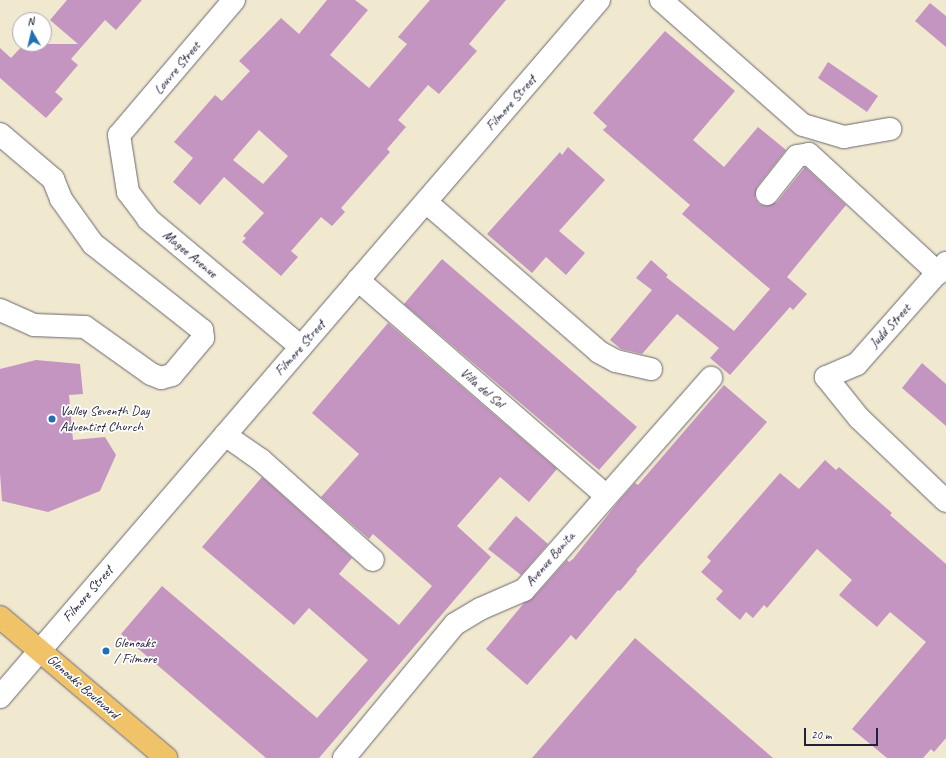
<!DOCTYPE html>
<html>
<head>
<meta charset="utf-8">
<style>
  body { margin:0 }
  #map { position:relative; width:946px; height:758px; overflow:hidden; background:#f0e8cf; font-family:Caveat,sans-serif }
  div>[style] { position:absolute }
  .building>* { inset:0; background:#c595c1 }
  .roads { filter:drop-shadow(0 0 1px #6a676f) drop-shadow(0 0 1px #6a676f) }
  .minor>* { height:22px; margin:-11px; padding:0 11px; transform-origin:11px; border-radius:11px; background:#fff }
  .major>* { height:22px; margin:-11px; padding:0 11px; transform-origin:11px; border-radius:11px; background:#f0c369 }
  .dots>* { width:11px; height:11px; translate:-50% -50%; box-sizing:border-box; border:2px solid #fff; border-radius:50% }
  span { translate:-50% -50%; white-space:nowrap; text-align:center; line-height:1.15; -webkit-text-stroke:3.5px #fff; paint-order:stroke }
  .street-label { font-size:14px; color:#22223b }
  .poi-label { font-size:14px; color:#22223b }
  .left { translate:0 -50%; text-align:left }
  .north { position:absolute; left:12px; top:12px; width:40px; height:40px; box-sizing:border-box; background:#fff; border:1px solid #a7a7b1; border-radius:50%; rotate:352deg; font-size:11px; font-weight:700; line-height:16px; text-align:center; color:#22223b }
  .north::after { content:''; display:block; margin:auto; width:14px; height:18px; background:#1f6fb2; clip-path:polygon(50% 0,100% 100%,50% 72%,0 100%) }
  .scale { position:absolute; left:804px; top:728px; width:74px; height:18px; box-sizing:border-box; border:2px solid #22223b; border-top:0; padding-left:5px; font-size:12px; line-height:14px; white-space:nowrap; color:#22223b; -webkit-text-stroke:3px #fff; paint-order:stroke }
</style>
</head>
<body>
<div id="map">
  <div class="building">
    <i style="clip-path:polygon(67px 0,142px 0,116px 30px,105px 20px,71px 59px,78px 65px,55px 92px,63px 99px,46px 118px,0 78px,0 48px,11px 58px,24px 44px,78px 44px,50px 20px)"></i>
    <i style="clip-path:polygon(evenodd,327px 0,355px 0,368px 10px,330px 55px,369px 88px,407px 44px,398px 37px,430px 0,506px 0,469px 44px,477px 51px,439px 94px,428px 85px,398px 120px,406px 127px,387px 149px,390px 152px,341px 208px,345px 212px,332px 226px,321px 217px,291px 251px,298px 257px,281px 276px,242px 242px,246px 238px,243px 236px,264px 213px,224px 177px,200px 205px,173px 182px,193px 158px,174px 142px,215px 95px,222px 101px,250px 71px,239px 61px,281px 18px,299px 34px,327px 0,259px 130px,288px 156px,263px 184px,233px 160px,259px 130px)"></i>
    <i style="clip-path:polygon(930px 3px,946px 16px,946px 47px,915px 21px)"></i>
    <i style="clip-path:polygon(665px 31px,735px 91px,693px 140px,724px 167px,758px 127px,786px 150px,757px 187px,755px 198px,759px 204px,766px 206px,777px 202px,805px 167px,846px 205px,787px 277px,807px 294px,793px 310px,790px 307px,730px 375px,710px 358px,719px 348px,677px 314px,642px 354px,621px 349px,610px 340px,652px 290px,636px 278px,651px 260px,668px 275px,666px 277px,734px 331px,770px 289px,682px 214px,690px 205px,603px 130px,607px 126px,593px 113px)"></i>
    <i style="clip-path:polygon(828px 62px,878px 96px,867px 112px,818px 78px)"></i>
    <i style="clip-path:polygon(568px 147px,605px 180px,559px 231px,585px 253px,566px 275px,546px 257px,532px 273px,487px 234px,560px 152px,562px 155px)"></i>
    <i style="clip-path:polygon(442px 259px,637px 427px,599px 470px,404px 304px)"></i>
    <i style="clip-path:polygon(388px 323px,557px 469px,529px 502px,500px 477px,457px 526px,491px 557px,319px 758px,266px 758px,121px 634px,162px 586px,317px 718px,368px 660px,309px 608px,294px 625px,202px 547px,262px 477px,352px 558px,339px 574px,399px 625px,432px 586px,373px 534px,369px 539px,321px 497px,359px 454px,312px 413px)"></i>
    <i style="clip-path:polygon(36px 360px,80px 364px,83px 394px,69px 395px,73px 440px,105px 437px,116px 455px,100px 491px,48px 512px,2px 501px,0 473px,0 369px)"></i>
    <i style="clip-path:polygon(922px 363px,946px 384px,946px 426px,902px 388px)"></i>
    <i style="clip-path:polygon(724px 385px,767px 422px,636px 570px,637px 571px,620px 591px,618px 590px,576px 640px,571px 635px,527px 685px,486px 649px,524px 603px,533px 598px,567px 560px,569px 562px,573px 559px,618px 502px,635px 483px,638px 485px)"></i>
    <i style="clip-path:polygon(825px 460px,836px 470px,839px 467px,892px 513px,890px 515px,946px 564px,946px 738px,934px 752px,931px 749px,923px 758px,887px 758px,852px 729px,926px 642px,890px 612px,877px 627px,839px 595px,852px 580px,817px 549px,767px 608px,764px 605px,753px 618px,746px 612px,740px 620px,716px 599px,723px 591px,701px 572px,711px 561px,707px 557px,780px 473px,799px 489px)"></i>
    <i style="clip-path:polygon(516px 516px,548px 544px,521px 575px,488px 549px)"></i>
    <i style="clip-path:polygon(635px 638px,773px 758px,532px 758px)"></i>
  </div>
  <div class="roads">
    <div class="minor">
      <i style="left:234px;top:0;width:177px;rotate:130.4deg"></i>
      <i style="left:119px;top:135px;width:58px;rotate:81deg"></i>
      <i style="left:128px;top:192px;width:34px;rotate:53deg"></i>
      <i style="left:148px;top:219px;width:199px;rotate:39.9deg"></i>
      <i style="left:661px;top:0;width:189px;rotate:41.4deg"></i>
      <i style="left:803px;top:125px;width:43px;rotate:16.3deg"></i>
      <i style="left:844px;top:137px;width:47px;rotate:-9.9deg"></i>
      <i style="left:0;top:134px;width:70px;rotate:40.3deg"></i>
      <i style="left:53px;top:179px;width:22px;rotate:68deg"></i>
      <i style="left:61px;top:199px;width:55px;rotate:54.6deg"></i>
      <i style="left:93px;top:244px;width:139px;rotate:38.3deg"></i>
      <i style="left:202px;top:330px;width:8px;rotate:83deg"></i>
      <i style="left:203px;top:338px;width:48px;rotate:130deg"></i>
      <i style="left:172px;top:375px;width:11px;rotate:165deg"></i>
      <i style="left:161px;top:378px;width:11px;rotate:-158deg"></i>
      <i style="left:151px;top:374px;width:81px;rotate:-144.5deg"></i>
      <i style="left:85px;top:327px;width:51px;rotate:-177.8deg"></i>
      <i style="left:34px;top:325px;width:37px;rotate:-156deg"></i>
      <i style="left:767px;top:194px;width:48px;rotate:-51.7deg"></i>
      <i style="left:797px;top:156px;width:12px;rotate:-9deg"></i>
      <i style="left:809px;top:154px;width:176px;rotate:42.7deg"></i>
      <i style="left:426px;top:202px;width:229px;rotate:40.9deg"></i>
      <i style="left:599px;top:352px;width:19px;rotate:28deg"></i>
      <i style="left:616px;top:361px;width:36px;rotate:13deg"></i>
      <i style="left:946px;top:263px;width:135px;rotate:131.4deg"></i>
      <i style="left:857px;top:364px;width:34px;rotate:157deg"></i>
      <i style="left:826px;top:377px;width:53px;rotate:51.2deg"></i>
      <i style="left:859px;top:418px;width:120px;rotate:43.7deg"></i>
      <i style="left:358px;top:280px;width:327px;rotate:41deg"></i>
      <i style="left:225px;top:435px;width:44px;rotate:34.8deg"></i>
      <i style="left:261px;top:460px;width:150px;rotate:41.8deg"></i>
      <i style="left:0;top:697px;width:919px;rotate:-49.32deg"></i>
      <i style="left:344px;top:758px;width:174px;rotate:-50.4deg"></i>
      <i style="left:455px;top:624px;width:29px;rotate:-31deg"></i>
      <i style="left:480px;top:609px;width:48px;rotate:-23.4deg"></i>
      <i style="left:524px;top:590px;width:283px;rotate:-48.6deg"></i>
    </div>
    <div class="major">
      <i style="left:0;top:617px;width:218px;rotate:40.3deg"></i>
    </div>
  </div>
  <div class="dots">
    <i style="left:52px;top:419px;background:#1f6fb2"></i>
    <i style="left:106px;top:651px;background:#1f6fb2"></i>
  </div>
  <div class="street-label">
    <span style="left:177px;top:68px;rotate:-50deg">Louvre Street</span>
    <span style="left:511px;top:103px;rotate:-49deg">Filmore Street</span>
    <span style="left:190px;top:254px;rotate:40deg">Magee Avenue</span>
    <span style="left:890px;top:326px;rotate:-48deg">Judd Street</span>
    <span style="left:300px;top:348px;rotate:-49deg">Filmore Street</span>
    <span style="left:482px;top:388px;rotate:41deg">Villa del Sol</span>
    <span style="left:550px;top:559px;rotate:-49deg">Avenue Bonita</span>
    <span style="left:88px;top:594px;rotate:-49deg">Filmore Street</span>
    <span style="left:83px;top:687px;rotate:41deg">Glenoaks Boulevard</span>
  </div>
  <div class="poi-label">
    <span class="left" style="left:60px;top:419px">Valley Seventh Day<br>Adventist Church</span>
    <span class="left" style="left:114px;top:651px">Glenoaks<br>/ Filmore</span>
  </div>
  <div class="north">N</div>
  <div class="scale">20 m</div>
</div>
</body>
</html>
